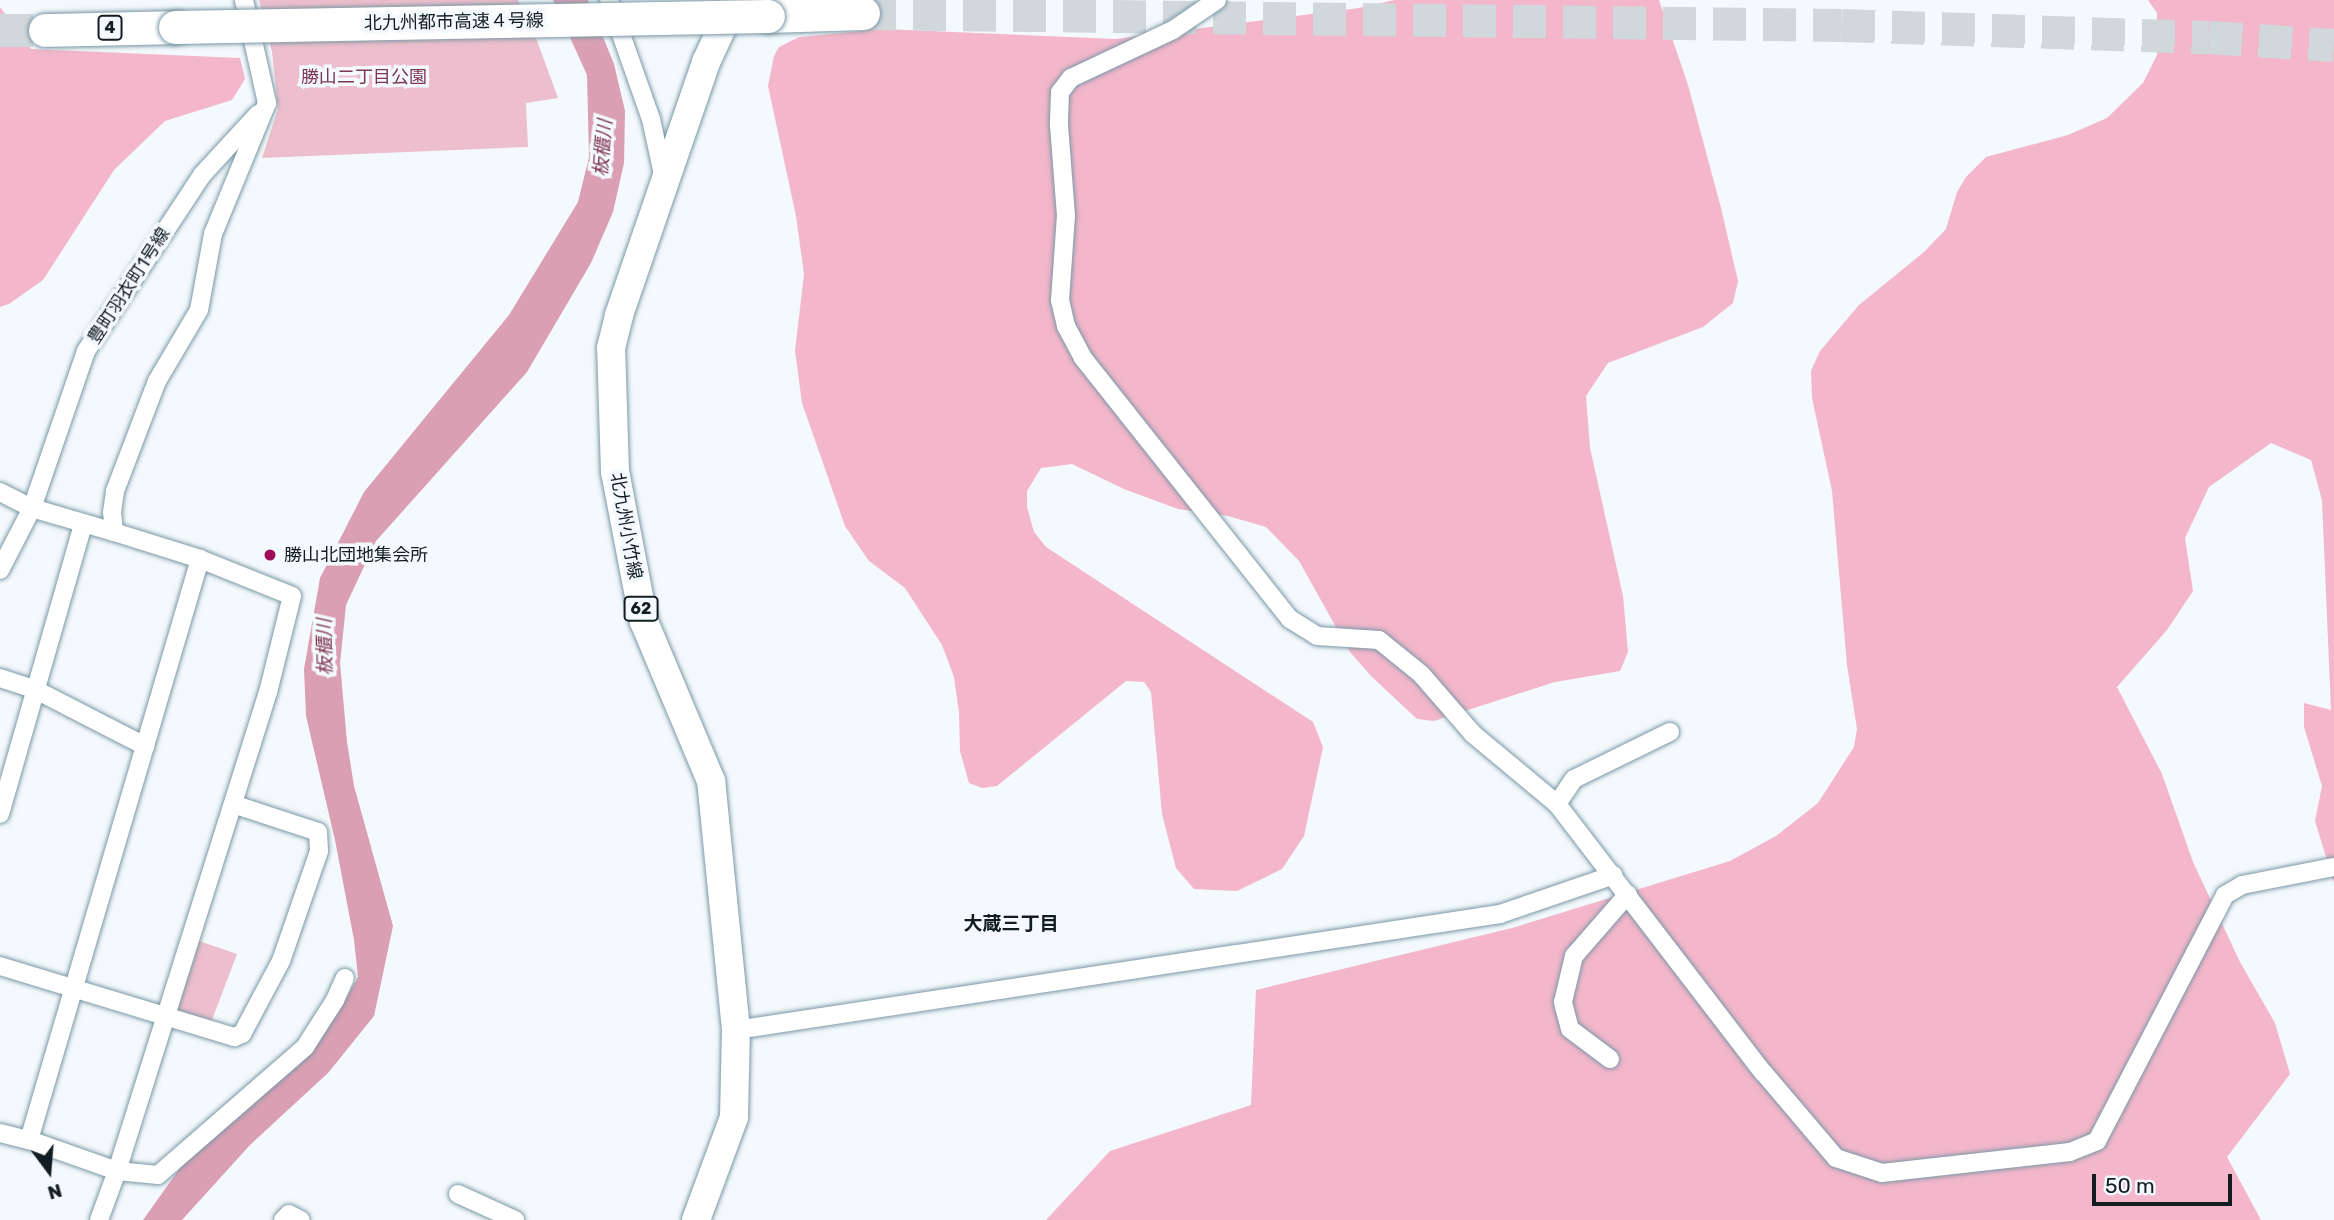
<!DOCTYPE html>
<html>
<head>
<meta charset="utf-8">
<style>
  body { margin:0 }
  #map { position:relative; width:2334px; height:1220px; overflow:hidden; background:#f3f9fc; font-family:Rubik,"Noto Sans JP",sans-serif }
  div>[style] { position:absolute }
  .green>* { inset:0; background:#edbecd }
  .forest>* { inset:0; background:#f3b6ca }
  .water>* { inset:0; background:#da9fb3 }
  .motorway-tunnel>* { height:33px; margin-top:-16.5px; transform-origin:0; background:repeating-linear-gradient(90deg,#d1d8db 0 33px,transparent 0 50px) }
  .roads { filter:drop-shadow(0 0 2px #7b98a5) drop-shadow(0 0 2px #7b98a5) }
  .minor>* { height:18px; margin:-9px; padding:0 9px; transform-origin:9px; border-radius:9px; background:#fff }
  .primary>* { height:28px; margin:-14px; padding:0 14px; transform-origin:14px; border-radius:14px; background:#fff }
  .motorway>* { height:33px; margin:-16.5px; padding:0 16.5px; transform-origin:16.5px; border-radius:16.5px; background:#fff }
  .bridges { filter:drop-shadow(0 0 2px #7b98a5) drop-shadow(0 0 2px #7b98a5) }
  .motorway-bridge>* { height:33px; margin:-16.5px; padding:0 16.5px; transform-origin:16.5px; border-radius:16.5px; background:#fff }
  .dots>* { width:19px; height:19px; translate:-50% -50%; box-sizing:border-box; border:4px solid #f3f9fc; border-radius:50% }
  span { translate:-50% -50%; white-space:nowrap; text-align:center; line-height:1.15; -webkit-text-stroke:7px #f3f9fc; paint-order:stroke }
  .shield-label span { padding:2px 5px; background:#f3f9fc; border:2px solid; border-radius:5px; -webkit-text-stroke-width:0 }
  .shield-label { font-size:16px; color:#121d22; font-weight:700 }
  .street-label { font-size:18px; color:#121d22 }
  .park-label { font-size:18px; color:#7d3653 }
  .poi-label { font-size:18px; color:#121d22 }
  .left { translate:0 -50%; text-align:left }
  .water-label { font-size:19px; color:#833a57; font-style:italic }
  .neighbourhood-label { font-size:19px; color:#121d22; font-weight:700 }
  .north { position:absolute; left:14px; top:1136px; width:70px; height:70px; -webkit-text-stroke:5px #f3f9fc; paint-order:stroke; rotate:164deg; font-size:19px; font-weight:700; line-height:28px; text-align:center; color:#121d22 }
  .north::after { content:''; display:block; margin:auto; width:24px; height:32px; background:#121d22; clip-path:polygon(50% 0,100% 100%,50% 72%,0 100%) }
  .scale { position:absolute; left:2092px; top:1174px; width:140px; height:32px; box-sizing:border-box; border:4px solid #121d22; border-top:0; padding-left:9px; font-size:21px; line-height:24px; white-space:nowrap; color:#121d22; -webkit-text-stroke:5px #f3f9fc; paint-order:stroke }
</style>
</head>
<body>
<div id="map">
  <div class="green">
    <i style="clip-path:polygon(259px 0,518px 0,536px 38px,558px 98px,526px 103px,528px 147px,262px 158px,278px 109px,272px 52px)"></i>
    <i style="clip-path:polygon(199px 941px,237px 954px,212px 1020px,177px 1011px)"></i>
  </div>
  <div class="forest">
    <i style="clip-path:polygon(1395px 0,1659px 0,1688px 85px,1721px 208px,1738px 281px,1733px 303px,1703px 327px,1608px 363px,1586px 396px,1590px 448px,1623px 596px,1628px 652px,1620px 671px,1555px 682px,1434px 721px,1417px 719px,1371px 676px,1350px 652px,1299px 561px,1266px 527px,1228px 516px,1178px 509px,1124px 489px,1072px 464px,1041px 468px,1027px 491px,1027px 507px,1034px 532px,1046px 547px,1313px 722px,1323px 747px,1304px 836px,1282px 869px,1237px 891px,1194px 889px,1176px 868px,1162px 814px,1151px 692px,1144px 682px,1126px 681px,997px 786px,982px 788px,969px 783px,960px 751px,959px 712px,954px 677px,942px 645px,905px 588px,869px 561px,845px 526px,802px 403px,795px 351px,804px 274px,796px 216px,768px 86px,774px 56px,779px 47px,799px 37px,883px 29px,1116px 39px,1359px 8px)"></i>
    <i style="clip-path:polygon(2148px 0,2334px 0,2334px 883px,2315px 821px,2322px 786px,2304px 727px,2304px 703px,2331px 710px,2322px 500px,2311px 460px,2271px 443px,2209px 487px,2185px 538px,2193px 591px,2167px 630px,2117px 687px,2162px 774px,2193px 862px,2240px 962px,2275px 1023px,2290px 1074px,2227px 1157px,2261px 1220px,1046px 1220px,1110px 1151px,1251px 1105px,1256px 990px,1512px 928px,1730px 861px,1776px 836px,1818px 803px,1854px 747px,1857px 729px,1847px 665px,1832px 491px,1812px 398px,1811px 371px,1820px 351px,1859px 305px,1924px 252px,1946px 229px,1957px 192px,1966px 177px,1986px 157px,2068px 135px,2107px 118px,2143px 83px,2157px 55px,2157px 13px)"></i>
    <i style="clip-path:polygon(0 7px,31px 49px,240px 58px,245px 79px,232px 100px,165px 121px,114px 170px,43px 280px,9px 304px,0 307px)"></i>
  </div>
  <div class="water">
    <i style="clip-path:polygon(553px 0,588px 0,614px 64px,625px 111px,624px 163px,613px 212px,591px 263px,527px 372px,376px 541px,346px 605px,340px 663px,347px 742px,354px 786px,393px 926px,374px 1016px,328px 1073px,250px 1145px,182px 1220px,143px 1220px,180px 1168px,309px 1054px,338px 1013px,358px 977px,354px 940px,335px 840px,306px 716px,304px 669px,320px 578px,364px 492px,509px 315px,578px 202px,589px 157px,587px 75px)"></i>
  </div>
  <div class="motorway-tunnel">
    <i style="left:863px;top:13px;width:979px;rotate:0.7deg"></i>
    <i style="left:1842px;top:25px;width:367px;rotate:1.9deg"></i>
    <i style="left:2209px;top:37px;width:125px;rotate:3.7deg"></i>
    <i style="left:0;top:30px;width:45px"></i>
  </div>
  <div class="roads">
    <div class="minor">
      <i style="left:244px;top:0;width:106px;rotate:77.4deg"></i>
      <i style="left:267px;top:103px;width:142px;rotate:112.4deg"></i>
      <i style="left:213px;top:234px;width:77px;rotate:100.4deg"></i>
      <i style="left:199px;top:310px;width:82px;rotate:120.6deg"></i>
      <i style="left:157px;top:381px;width:118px;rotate:110.9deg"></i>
      <i style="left:115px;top:491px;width:21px;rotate:98deg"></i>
      <i style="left:112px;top:512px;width:20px;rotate:84deg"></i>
      <i style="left:114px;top:532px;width:90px;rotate:17.4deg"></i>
      <i style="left:200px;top:559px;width:99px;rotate:21.9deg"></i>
      <i style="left:292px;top:596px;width:99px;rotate:104deg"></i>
      <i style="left:268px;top:692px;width:502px;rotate:107.5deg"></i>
      <i style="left:117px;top:1171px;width:41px;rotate:5.6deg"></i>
      <i style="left:158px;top:1175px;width:195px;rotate:-41deg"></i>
      <i style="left:305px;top:1047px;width:56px;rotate:-57.4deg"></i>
      <i style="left:335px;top:1000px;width:24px;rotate:-66deg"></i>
      <i style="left:609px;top:0;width:126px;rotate:70.6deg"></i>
      <i style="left:651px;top:119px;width:61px;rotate:77.8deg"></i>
      <i style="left:1217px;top:0;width:53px;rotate:145.7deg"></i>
      <i style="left:1173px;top:30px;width:113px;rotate:154.8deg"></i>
      <i style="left:1071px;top:78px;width:18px;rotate:128deg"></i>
      <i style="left:1060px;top:92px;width:33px;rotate:92deg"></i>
      <i style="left:1059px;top:125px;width:90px;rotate:85.6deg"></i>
      <i style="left:1066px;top:215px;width:85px;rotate:94deg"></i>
      <i style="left:1060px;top:300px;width:27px;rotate:77deg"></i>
      <i style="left:1066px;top:326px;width:36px;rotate:62deg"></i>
      <i style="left:1083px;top:358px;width:333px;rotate:51.6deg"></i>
      <i style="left:1290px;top:619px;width:32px;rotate:32deg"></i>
      <i style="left:1317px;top:636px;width:62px;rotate:3.7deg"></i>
      <i style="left:1379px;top:640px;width:54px;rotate:39deg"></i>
      <i style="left:1421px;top:674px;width:79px;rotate:49.1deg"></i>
      <i style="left:1473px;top:734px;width:109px;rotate:39.8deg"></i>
      <i style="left:1557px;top:804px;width:338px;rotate:52.5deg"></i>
      <i style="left:1763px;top:1072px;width:113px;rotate:49.7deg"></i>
      <i style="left:1836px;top:1158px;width:48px;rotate:18.1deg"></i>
      <i style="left:1882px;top:1173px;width:189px;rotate:-6.4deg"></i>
      <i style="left:2070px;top:1152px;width:29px;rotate:-22deg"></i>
      <i style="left:2097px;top:1141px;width:277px;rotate:-62.5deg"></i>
      <i style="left:2225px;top:895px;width:20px;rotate:-30deg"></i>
      <i style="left:2242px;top:885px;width:94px;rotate:-11.1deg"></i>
      <i style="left:0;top:492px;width:36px;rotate:27deg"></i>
      <i style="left:32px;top:508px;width:85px;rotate:16.3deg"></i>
      <i style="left:0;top:570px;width:70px;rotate:-62.7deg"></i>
      <i style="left:32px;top:508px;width:166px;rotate:-71deg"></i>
      <i style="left:86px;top:351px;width:211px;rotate:-56.6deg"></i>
      <i style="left:202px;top:175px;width:83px;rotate:-47.4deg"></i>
      <i style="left:0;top:678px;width:38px;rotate:18deg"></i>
      <i style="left:36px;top:690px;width:123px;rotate:27.2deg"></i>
      <i style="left:1557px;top:804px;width:30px;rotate:-56deg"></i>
      <i style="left:1574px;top:779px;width:107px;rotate:-26.1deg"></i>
      <i style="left:0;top:814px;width:301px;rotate:-74deg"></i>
      <i style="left:0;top:966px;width:245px;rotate:16.9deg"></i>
      <i style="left:234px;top:1037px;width:9px;rotate:-21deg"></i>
      <i style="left:242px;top:1034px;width:83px;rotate:-61.9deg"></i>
      <i style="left:281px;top:961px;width:116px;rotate:-70.9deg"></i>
      <i style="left:319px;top:851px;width:19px;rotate:-93deg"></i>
      <i style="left:318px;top:832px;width:89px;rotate:-161.8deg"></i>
      <i style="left:736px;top:1030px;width:773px;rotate:-8.63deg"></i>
      <i style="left:1500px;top:914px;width:120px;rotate:-18.9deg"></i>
      <i style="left:1610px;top:1059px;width:50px;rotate:-143.1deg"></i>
      <i style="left:1570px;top:1029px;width:28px;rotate:-105deg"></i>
      <i style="left:1563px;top:1002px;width:47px;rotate:-76.6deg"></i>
      <i style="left:1574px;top:956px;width:82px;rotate:-48.9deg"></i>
      <i style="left:0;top:1133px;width:30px;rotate:14deg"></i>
      <i style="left:458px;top:1194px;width:63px;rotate:24.5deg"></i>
      <i style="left:99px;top:1220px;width:52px;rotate:-69.8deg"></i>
      <i style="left:117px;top:1171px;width:93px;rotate:-160.6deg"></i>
      <i style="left:29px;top:1140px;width:606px;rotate:-73.6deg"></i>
      <i style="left:283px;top:1220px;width:8px;rotate:-45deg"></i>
      <i style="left:289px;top:1214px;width:13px;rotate:27deg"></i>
    </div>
    <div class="primary">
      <i style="left:696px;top:1220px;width:110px;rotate:-69.7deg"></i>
      <i style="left:734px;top:1117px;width:87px;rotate:-88.7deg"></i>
      <i style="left:736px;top:1030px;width:250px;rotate:-95.7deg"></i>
      <i style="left:711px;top:781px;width:173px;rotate:-112.8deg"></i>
      <i style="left:644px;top:622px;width:153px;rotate:-100.9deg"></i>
      <i style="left:615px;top:472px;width:124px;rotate:-91.8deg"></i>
      <i style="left:611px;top:348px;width:34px;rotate:-76deg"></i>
      <i style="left:619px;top:315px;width:268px;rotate:-71deg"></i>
      <i style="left:706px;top:62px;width:68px;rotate:-64.9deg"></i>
    </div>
    <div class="motorway">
      <i style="left:768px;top:16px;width:95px;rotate:-1.8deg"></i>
      <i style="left:45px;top:30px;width:130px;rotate:-1.3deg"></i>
    </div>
  </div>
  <div class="bridges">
    <div class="motorway-bridge">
      <i style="left:175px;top:27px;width:593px;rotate:-1.06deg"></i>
    </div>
  </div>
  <div class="dots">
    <i style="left:270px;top:555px;background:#9e0e5a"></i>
  </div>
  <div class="shield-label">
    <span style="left:110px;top:28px">4</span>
    <span style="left:641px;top:609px">62</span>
  </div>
  <div class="street-label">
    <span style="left:454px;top:22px;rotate:-1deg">北九州都市高速４号線</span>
    <span style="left:129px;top:286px;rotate:-57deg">豊町羽衣町1号線</span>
    <span style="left:626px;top:526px;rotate:80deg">北九州小竹線</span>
  </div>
  <div class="park-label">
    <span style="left:364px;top:77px">勝山二丁目公園</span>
  </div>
  <div class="poi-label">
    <span class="left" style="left:284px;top:555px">勝山北団地集会所</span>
  </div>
  <div class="water-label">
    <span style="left:603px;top:148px;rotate:-85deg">板櫃川</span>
    <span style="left:325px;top:647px;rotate:-91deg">板櫃川</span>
  </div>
  <div class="neighbourhood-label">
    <span style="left:1011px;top:924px">大蔵三丁目</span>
  </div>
  <div class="north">N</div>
  <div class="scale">50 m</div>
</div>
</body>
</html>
